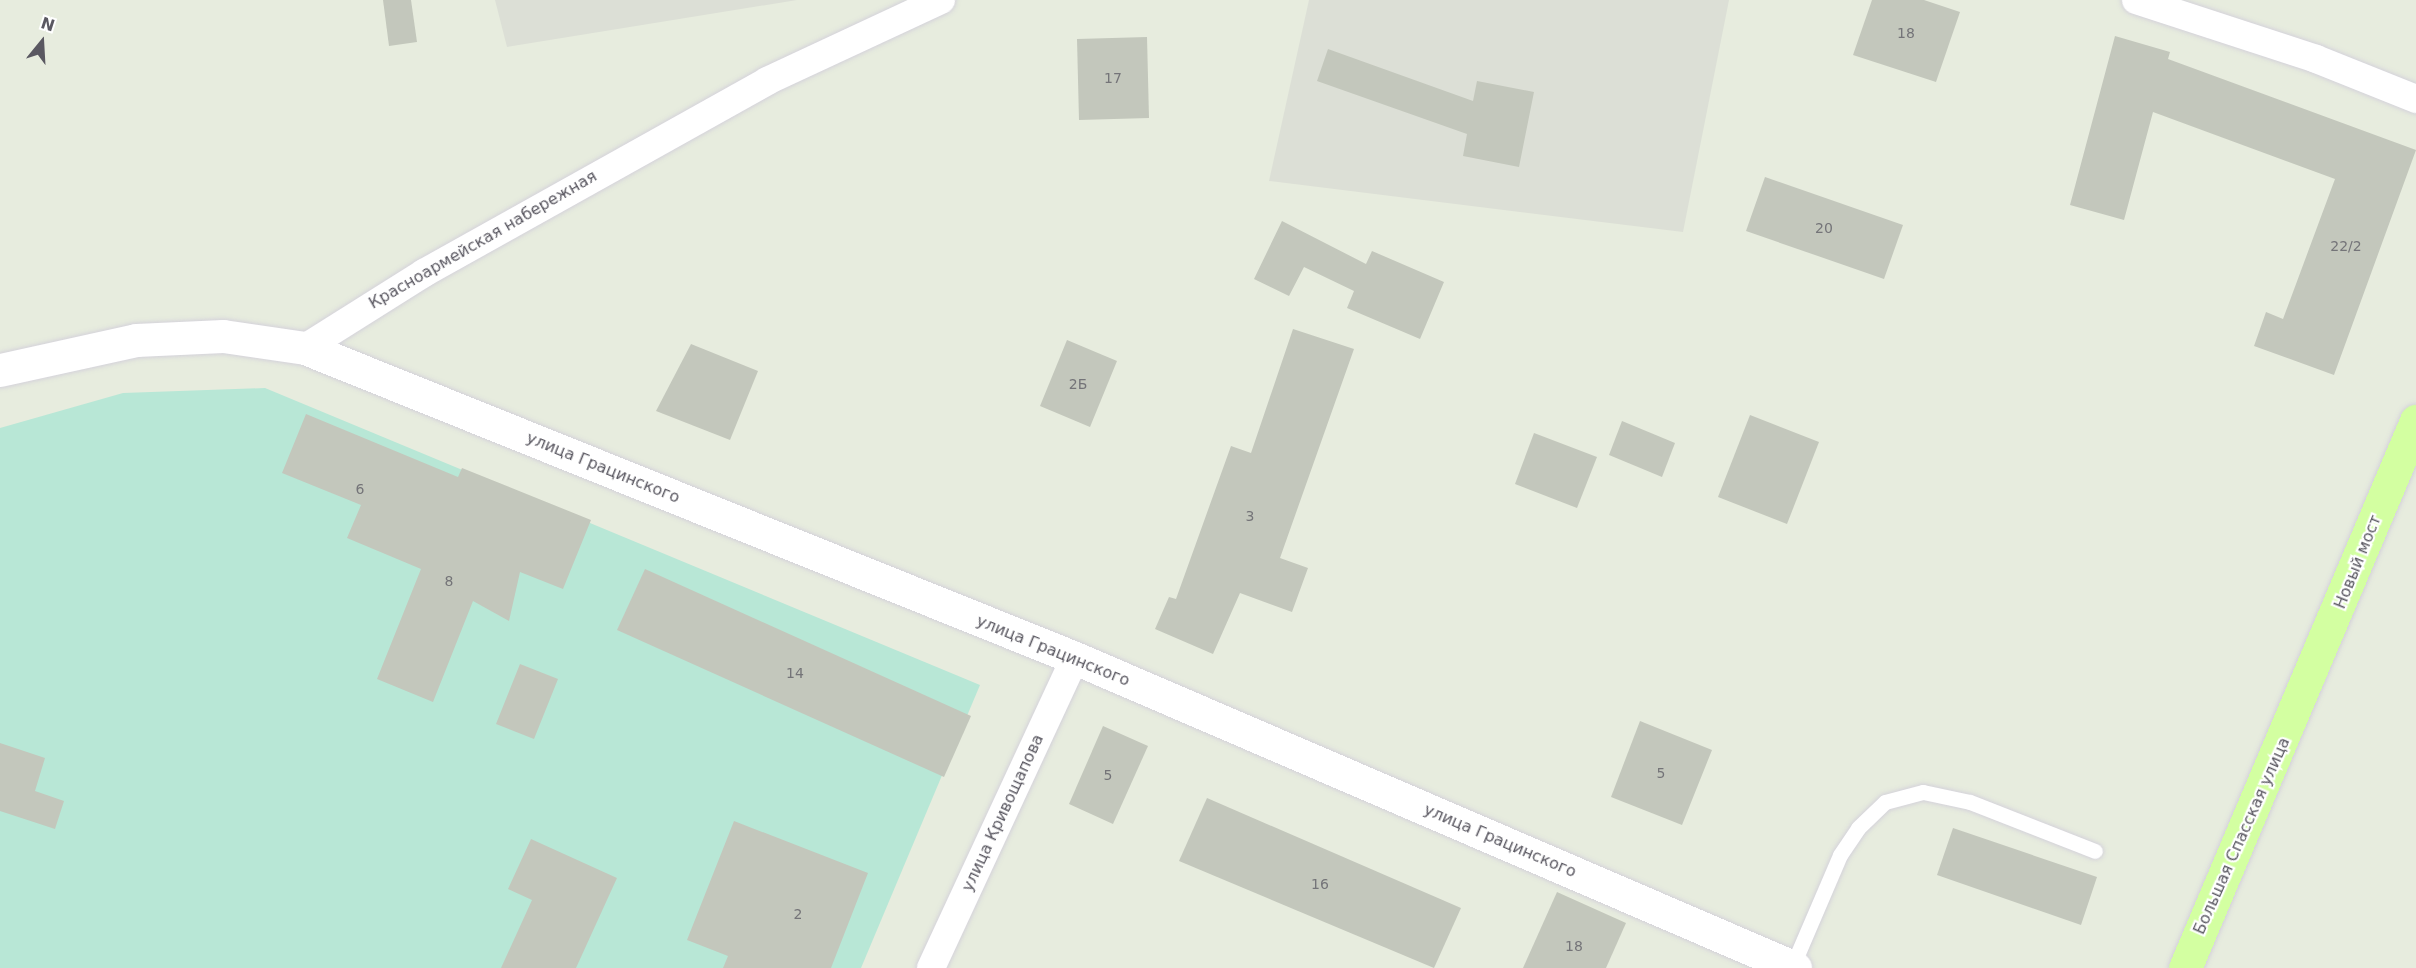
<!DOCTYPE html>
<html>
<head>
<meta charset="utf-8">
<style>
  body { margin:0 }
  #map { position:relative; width:2416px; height:968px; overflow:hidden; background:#e7ecde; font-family:"DejaVu Sans",sans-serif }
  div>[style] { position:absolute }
  .industrial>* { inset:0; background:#dcdfd6 }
  .green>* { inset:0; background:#b8e7d6 }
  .building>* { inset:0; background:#c3c7bc }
  .roads { filter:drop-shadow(0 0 2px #d4d2da) drop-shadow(0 0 2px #d4d2da) }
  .lane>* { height:15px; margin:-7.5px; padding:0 7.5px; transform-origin:7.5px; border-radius:7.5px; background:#fff }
  .street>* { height:28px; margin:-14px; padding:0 14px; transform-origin:14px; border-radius:14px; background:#fff }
  .secondary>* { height:33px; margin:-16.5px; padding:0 16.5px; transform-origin:16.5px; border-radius:16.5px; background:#fff }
  .primary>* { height:33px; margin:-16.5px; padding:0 16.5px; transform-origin:16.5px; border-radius:16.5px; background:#d3ffa1 }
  span { translate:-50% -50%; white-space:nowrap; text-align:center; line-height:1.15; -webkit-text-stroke:4.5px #fff; paint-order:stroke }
  .number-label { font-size:14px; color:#747478 }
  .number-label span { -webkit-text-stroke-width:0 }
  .street-label { font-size:16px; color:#5a5861 }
  .north { position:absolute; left:12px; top:12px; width:60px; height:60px; -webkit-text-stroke:4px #fff; paint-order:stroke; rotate:18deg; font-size:16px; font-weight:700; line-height:24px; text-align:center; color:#5a5861 }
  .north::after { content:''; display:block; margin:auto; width:21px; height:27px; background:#5a5861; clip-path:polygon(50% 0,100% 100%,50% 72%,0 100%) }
</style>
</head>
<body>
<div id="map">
  <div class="industrial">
    <i style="clip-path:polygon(495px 0,797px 0,507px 47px)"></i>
    <i style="clip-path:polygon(1309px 0,1729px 0,1683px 232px,1269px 181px)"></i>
  </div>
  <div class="green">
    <i style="clip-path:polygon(265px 388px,980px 685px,861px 968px,0 968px,0 428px,123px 393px)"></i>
  </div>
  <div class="building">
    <i style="clip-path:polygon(383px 0,411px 0,417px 42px,389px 46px)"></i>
    <i style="clip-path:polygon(1872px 0,1924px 0,1960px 12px,1936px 82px,1853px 55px)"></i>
    <i style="clip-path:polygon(2115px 36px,2170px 52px,2168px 59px,2416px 150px,2334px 375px,2254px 346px,2266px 312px,2283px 319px,2335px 179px,2153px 112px,2124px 220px,2070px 205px)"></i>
    <i style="clip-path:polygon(1147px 37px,1149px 118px,1079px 120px,1077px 39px)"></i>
    <i style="clip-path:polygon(1328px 49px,1473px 101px,1477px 81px,1534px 92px,1519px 167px,1463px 156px,1467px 134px,1317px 81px)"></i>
    <i style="clip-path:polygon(1765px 177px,1903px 225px,1884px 279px,1746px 231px)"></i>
    <i style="clip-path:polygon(1282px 221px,1366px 264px,1372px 251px,1444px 282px,1420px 339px,1347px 308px,1354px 291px,1304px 267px,1289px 296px,1254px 279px)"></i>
    <i style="clip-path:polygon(1293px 329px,1354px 349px,1280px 558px,1308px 568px,1292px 612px,1240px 593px,1213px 654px,1155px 629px,1169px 597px,1176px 599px,1231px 446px,1251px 453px)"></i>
    <i style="clip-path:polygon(1067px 340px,1117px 361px,1090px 427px,1040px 406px)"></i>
    <i style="clip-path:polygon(691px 344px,758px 371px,730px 440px,656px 411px)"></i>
    <i style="clip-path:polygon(306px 414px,458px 477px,462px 468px,591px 520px,563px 589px,520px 572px,509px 621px,473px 601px,433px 702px,377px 679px,421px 569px,347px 538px,361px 505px,282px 473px)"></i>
    <i style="clip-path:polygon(1750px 415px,1819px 442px,1787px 524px,1718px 497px)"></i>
    <i style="clip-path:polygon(1622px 421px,1675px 443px,1662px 477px,1609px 455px)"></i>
    <i style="clip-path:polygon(1534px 433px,1597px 457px,1577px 508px,1515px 484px)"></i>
    <i style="clip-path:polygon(645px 569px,971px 716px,944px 777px,617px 630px)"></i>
    <i style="clip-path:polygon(520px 664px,558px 679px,534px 739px,496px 724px)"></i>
    <i style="clip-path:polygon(1640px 721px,1712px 750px,1682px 825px,1611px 797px)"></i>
    <i style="clip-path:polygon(1103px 726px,1148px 746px,1113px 824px,1069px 804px)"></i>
    <i style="clip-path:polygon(0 743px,45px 758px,35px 791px,64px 801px,55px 829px,0 811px)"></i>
    <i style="clip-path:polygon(1207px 798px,1461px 908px,1434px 968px,1179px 861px)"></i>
    <i style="clip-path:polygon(734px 821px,868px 873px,831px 968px,723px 968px,728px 956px,687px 940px)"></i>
    <i style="clip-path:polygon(1953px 828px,2097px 877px,2081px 925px,1937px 875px)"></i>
    <i style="clip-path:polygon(531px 839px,617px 878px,576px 968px,501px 968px,532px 900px,508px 889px)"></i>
    <i style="clip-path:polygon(1557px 892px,1626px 923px,1606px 968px,1523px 968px)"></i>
  </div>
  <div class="roads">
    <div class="lane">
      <i style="left:1792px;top:967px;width:122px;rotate:-66.8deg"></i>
      <i style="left:1840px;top:855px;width:32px;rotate:-56deg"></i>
      <i style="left:1858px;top:828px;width:37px;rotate:-44deg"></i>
      <i style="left:1885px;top:802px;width:39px;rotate:-15deg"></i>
      <i style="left:1923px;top:792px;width:48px;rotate:12deg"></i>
      <i style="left:1970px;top:802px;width:134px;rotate:21.4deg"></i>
    </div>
    <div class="street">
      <i style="left:2136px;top:0;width:189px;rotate:18.1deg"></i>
      <i style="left:2316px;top:59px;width:108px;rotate:21.8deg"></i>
      <i style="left:305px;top:348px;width:141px;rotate:-32.2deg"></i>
      <i style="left:424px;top:273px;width:393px;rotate:-29.2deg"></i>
      <i style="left:767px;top:81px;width:192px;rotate:-25deg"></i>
      <i style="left:931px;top:968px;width:342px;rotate:-65.1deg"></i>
    </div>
    <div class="secondary">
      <i style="left:0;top:370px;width:139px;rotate:-12.4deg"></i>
      <i style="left:136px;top:340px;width:87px;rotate:-2.6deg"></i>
      <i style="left:223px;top:336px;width:83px;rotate:8.3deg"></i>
      <i style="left:305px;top:348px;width:830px;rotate:21.93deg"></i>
      <i style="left:1075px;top:658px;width:784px;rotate:23.29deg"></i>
    </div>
    <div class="primary">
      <i style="left:2185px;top:968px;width:594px;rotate:-67.11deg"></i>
    </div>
  </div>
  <div class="number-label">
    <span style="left:1906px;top:33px">18</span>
    <span style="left:1113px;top:78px">17</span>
    <span style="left:1824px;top:228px">20</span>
    <span style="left:2346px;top:246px">22/2</span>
    <span style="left:1078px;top:384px">2Б</span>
    <span style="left:360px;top:489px">6</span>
    <span style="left:1250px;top:516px">3</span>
    <span style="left:449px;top:581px">8</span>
    <span style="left:795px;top:673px">14</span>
    <span style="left:1661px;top:773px">5</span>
    <span style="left:1108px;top:775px">5</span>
    <span style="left:1320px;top:884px">16</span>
    <span style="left:798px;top:914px">2</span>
    <span style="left:1574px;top:946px">18</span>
  </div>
  <div class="street-label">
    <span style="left:483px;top:240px;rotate:-30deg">Красноармейская набережная</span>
    <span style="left:603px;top:468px;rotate:22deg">улица Грацинского</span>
    <span style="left:2358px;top:562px;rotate:-68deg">Новый мост</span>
    <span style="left:1053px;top:651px;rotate:22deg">улица Грацинского</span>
    <span style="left:1003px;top:813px;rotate:-65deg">улица Кривощапова</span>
    <span style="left:2242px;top:836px;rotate:-66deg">Большая Спасская улица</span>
    <span style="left:1500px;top:841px;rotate:23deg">улица Грацинского</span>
  </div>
  <div class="north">N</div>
</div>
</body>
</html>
